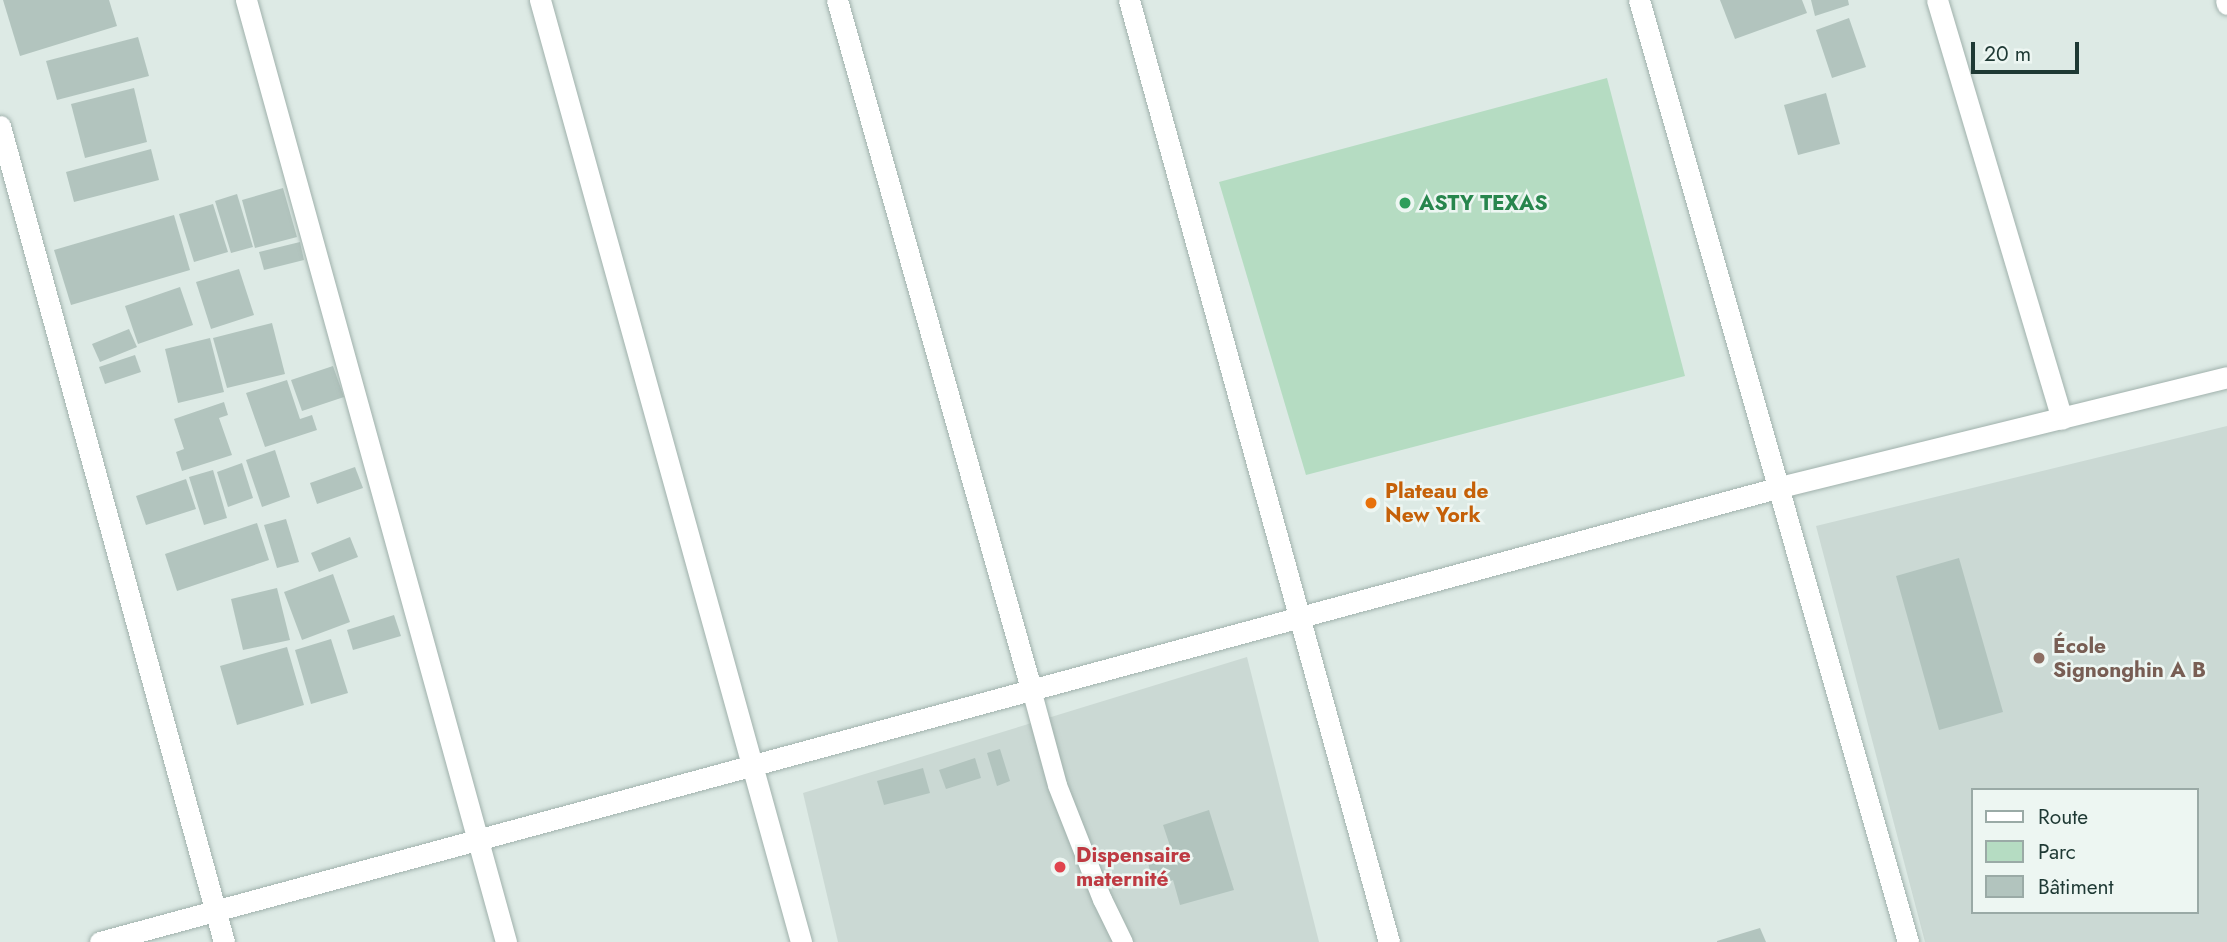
<!DOCTYPE html>
<html>
<head>
<meta charset="utf-8">
<style>
  body { margin:0 }
  #map { position:relative; width:2227px; height:942px; overflow:hidden; background:#ddeae5; font-family:Jost,sans-serif }
  div>[style] { position:absolute }
  .built>* { inset:0; background:#cbd9d4 }
  .green>* { inset:0; background:#b5dcc2 }
  .building>* { inset:0; background:#b2c4be }
  .roads { filter:drop-shadow(0 0 2px #a0b1ac) drop-shadow(0 0 2px #a0b1ac) }
  .lane>* { height:19px; margin:-9.5px; padding:0 9.5px; transform-origin:9.5px; border-radius:9.5px; background:#fff }
  .street>* { height:21px; margin:-10.5px; padding:0 10.5px; transform-origin:10.5px; border-radius:10.5px; background:#fff }
  .dots>* { width:19px; height:19px; translate:-50% -50%; box-sizing:border-box; border:4px solid #edf6f2; border-radius:50% }
  span { translate:-50% -50%; white-space:nowrap; text-align:center; line-height:1.15; -webkit-text-stroke:5px #edf6f2; paint-order:stroke }
  .leisure-label { font-size:21px; color:#27864d; font-weight:700 }
  .left { translate:0 -50%; text-align:left }
  .food-label { font-size:21px; color:#c56008; font-weight:700 }
  .education-label { font-size:21px; color:#785e54; font-weight:700 }
  .health-label { font-size:21px; color:#be3a42; font-weight:700 }
  .legend { position:absolute; left:1971px; top:788px; width:228px; height:126px; box-sizing:border-box; background:#edf6f2; border:2px solid #9aaaa6; margin:0; padding:9px 12px; list-style:none; font-size:21px; color:#1e3934 }
  .legend li { display:flex; align-items:center; gap:14px; height:35px }
  .legend b { width:35px; border:2px solid #9aaaa6 }
  .scale { position:absolute; left:1971px; top:42px; width:108px; height:32px; box-sizing:border-box; border:4px solid #1e3934; border-top:0; padding-left:9px; font-size:21px; line-height:24px; white-space:nowrap; color:#1e3934; -webkit-text-stroke:5px #edf6f2; paint-order:stroke }
</style>
</head>
<body>
<div id="map">
  <div class="built">
    <i style="clip-path:polygon(evenodd,2227px 426px,2227px 942px,1925px 942px,1816px 526px,2227px 426px,1973px 790px,2197px 790px,2197px 912px,1973px 912px,1973px 790px)"></i>
    <i style="clip-path:polygon(1247px 657px,1319px 942px,838px 942px,803px 793px)"></i>
  </div>
  <div class="green">
    <i style="clip-path:polygon(1607px 78px,1685px 376px,1306px 475px,1219px 182px)"></i>
  </div>
  <div class="building">
    <i style="clip-path:polygon(3px 0,109px 0,117px 26px,20px 56px)"></i>
    <i style="clip-path:polygon(1720px 0,1802px 0,1807px 13px,1735px 39px)"></i>
    <i style="clip-path:polygon(1811px 0,1848px 0,1849px 5px,1815px 16px)"></i>
    <i style="clip-path:polygon(1849px 18px,1866px 67px,1832px 78px,1816px 30px)"></i>
    <i style="clip-path:polygon(138px 37px,149px 76px,57px 100px,46px 61px)"></i>
    <i style="clip-path:polygon(134px 88px,147px 142px,85px 158px,71px 104px)"></i>
    <i style="clip-path:polygon(1826px 93px,1840px 144px,1798px 155px,1784px 105px)"></i>
    <i style="clip-path:polygon(151px 149px,159px 180px,74px 202px,66px 172px)"></i>
    <i style="clip-path:polygon(283px 188px,297px 237px,255px 248px,242px 200px)"></i>
    <i style="clip-path:polygon(237px 194px,253px 247px,231px 253px,215px 201px)"></i>
    <i style="clip-path:polygon(213px 204px,228px 252px,194px 262px,179px 214px)"></i>
    <i style="clip-path:polygon(174px 215px,190px 270px,71px 305px,54px 250px)"></i>
    <i style="clip-path:polygon(300px 242px,304px 260px,264px 270px,259px 252px)"></i>
    <i style="clip-path:polygon(239px 269px,254px 315px,211px 329px,196px 282px)"></i>
    <i style="clip-path:polygon(180px 287px,193px 325px,138px 344px,125px 306px)"></i>
    <i style="clip-path:polygon(272px 323px,285px 374px,227px 388px,213px 338px)"></i>
    <i style="clip-path:polygon(129px 329px,137px 347px,100px 362px,92px 344px)"></i>
    <i style="clip-path:polygon(210px 338px,224px 392px,178px 403px,165px 349px)"></i>
    <i style="clip-path:polygon(135px 355px,141px 372px,105px 384px,99px 367px)"></i>
    <i style="clip-path:polygon(333px 366px,344px 397px,302px 411px,291px 380px)"></i>
    <i style="clip-path:polygon(287px 380px,300px 419px,312px 415px,317px 430px,265px 447px,246px 393px)"></i>
    <i style="clip-path:polygon(224px 402px,228px 415px,219px 418px,232px 455px,182px 471px,176px 452px,184px 449px,174px 419px)"></i>
    <i style="clip-path:polygon(275px 450px,290px 497px,262px 507px,246px 460px)"></i>
    <i style="clip-path:polygon(242px 463px,253px 498px,228px 507px,217px 472px)"></i>
    <i style="clip-path:polygon(355px 467px,363px 488px,317px 504px,310px 483px)"></i>
    <i style="clip-path:polygon(213px 470px,227px 518px,204px 525px,189px 477px)"></i>
    <i style="clip-path:polygon(186px 479px,196px 509px,146px 525px,136px 496px)"></i>
    <i style="clip-path:polygon(286px 519px,299px 562px,277px 568px,264px 525px)"></i>
    <i style="clip-path:polygon(257px 523px,269px 560px,177px 591px,165px 554px)"></i>
    <i style="clip-path:polygon(350px 537px,358px 557px,319px 572px,311px 553px)"></i>
    <i style="clip-path:polygon(1959px 558px,2003px 712px,1939px 730px,1896px 576px)"></i>
    <i style="clip-path:polygon(333px 574px,350px 622px,302px 640px,284px 592px)"></i>
    <i style="clip-path:polygon(277px 588px,290px 640px,243px 650px,231px 599px)"></i>
    <i style="clip-path:polygon(394px 615px,401px 636px,353px 650px,347px 630px)"></i>
    <i style="clip-path:polygon(331px 639px,348px 693px,311px 704px,295px 650px)"></i>
    <i style="clip-path:polygon(287px 647px,304px 705px,237px 725px,220px 666px)"></i>
    <i style="clip-path:polygon(1000px 749px,1010px 781px,997px 786px,987px 753px)"></i>
    <i style="clip-path:polygon(975px 758px,981px 778px,946px 789px,939px 770px)"></i>
    <i style="clip-path:polygon(923px 768px,930px 793px,884px 805px,877px 781px)"></i>
    <i style="clip-path:polygon(1209px 810px,1234px 890px,1180px 905px,1173px 880px,1154px 886px,1148px 863px,1173px 855px,1163px 825px)"></i>
    <i style="clip-path:polygon(1760px 928px,1766px 942px,1717px 942px,1717px 941px)"></i>
  </div>
  <div class="roads">
    <div class="lane">
      <i style="left:1031px;top:689px;width:99px;rotate:74.8deg"></i>
      <i style="left:1057px;top:785px;width:123px;rotate:68.5deg"></i>
      <i style="left:1102px;top:899px;width:48px;rotate:64deg"></i>
    </div>
    <div class="street">
      <i style="left:246px;top:0;width:977px;rotate:74.57deg"></i>
      <i style="left:540px;top:0;width:977px;rotate:74.51deg"></i>
      <i style="left:837px;top:0;width:716px;rotate:74.27deg"></i>
      <i style="left:1129px;top:0;width:977px;rotate:74.57deg"></i>
      <i style="left:1639px;top:0;width:980px;rotate:74.06deg"></i>
      <i style="left:1937px;top:0;width:437px;rotate:73.4deg"></i>
      <i style="left:2226px;top:0;width:4px;rotate:76deg"></i>
      <i style="left:0;top:126px;width:846px;rotate:74.65deg"></i>
      <i style="left:100px;top:942px;width:1741px;rotate:-15.15deg"></i>
      <i style="left:1780px;top:487px;width:460px;rotate:-13.8deg"></i>
    </div>
  </div>
  <div class="dots">
    <i style="left:1405px;top:203px;background:#2e9e5b"></i>
    <i style="left:1371px;top:503px;background:#e8710a"></i>
    <i style="left:2039px;top:658px;background:#8d6e63"></i>
    <i style="left:1060px;top:867px;background:#e0444e"></i>
  </div>
  <div class="leisure-label">
    <span class="left" style="left:1419px;top:203px">ASTY TEXAS</span>
  </div>
  <div class="food-label">
    <span class="left" style="left:1385px;top:503px">Plateau de<br>New York</span>
  </div>
  <div class="education-label">
    <span class="left" style="left:2053px;top:658px">École<br>Signonghin A B</span>
  </div>
  <div class="health-label">
    <span class="left" style="left:1076px;top:867px">Dispensaire<br>maternité</span>
  </div>
  <ul class="legend">
  <li><b style="height:9px;background:#fff"></b>Route</li>
  <li><b style="height:19px;background:#b5dcc2"></b>Parc</li>
  <li><b style="height:19px;background:#b2c4be"></b>Bâtiment</li>
  </ul>
  <div class="scale">20 m</div>
</div>
</body>
</html>
